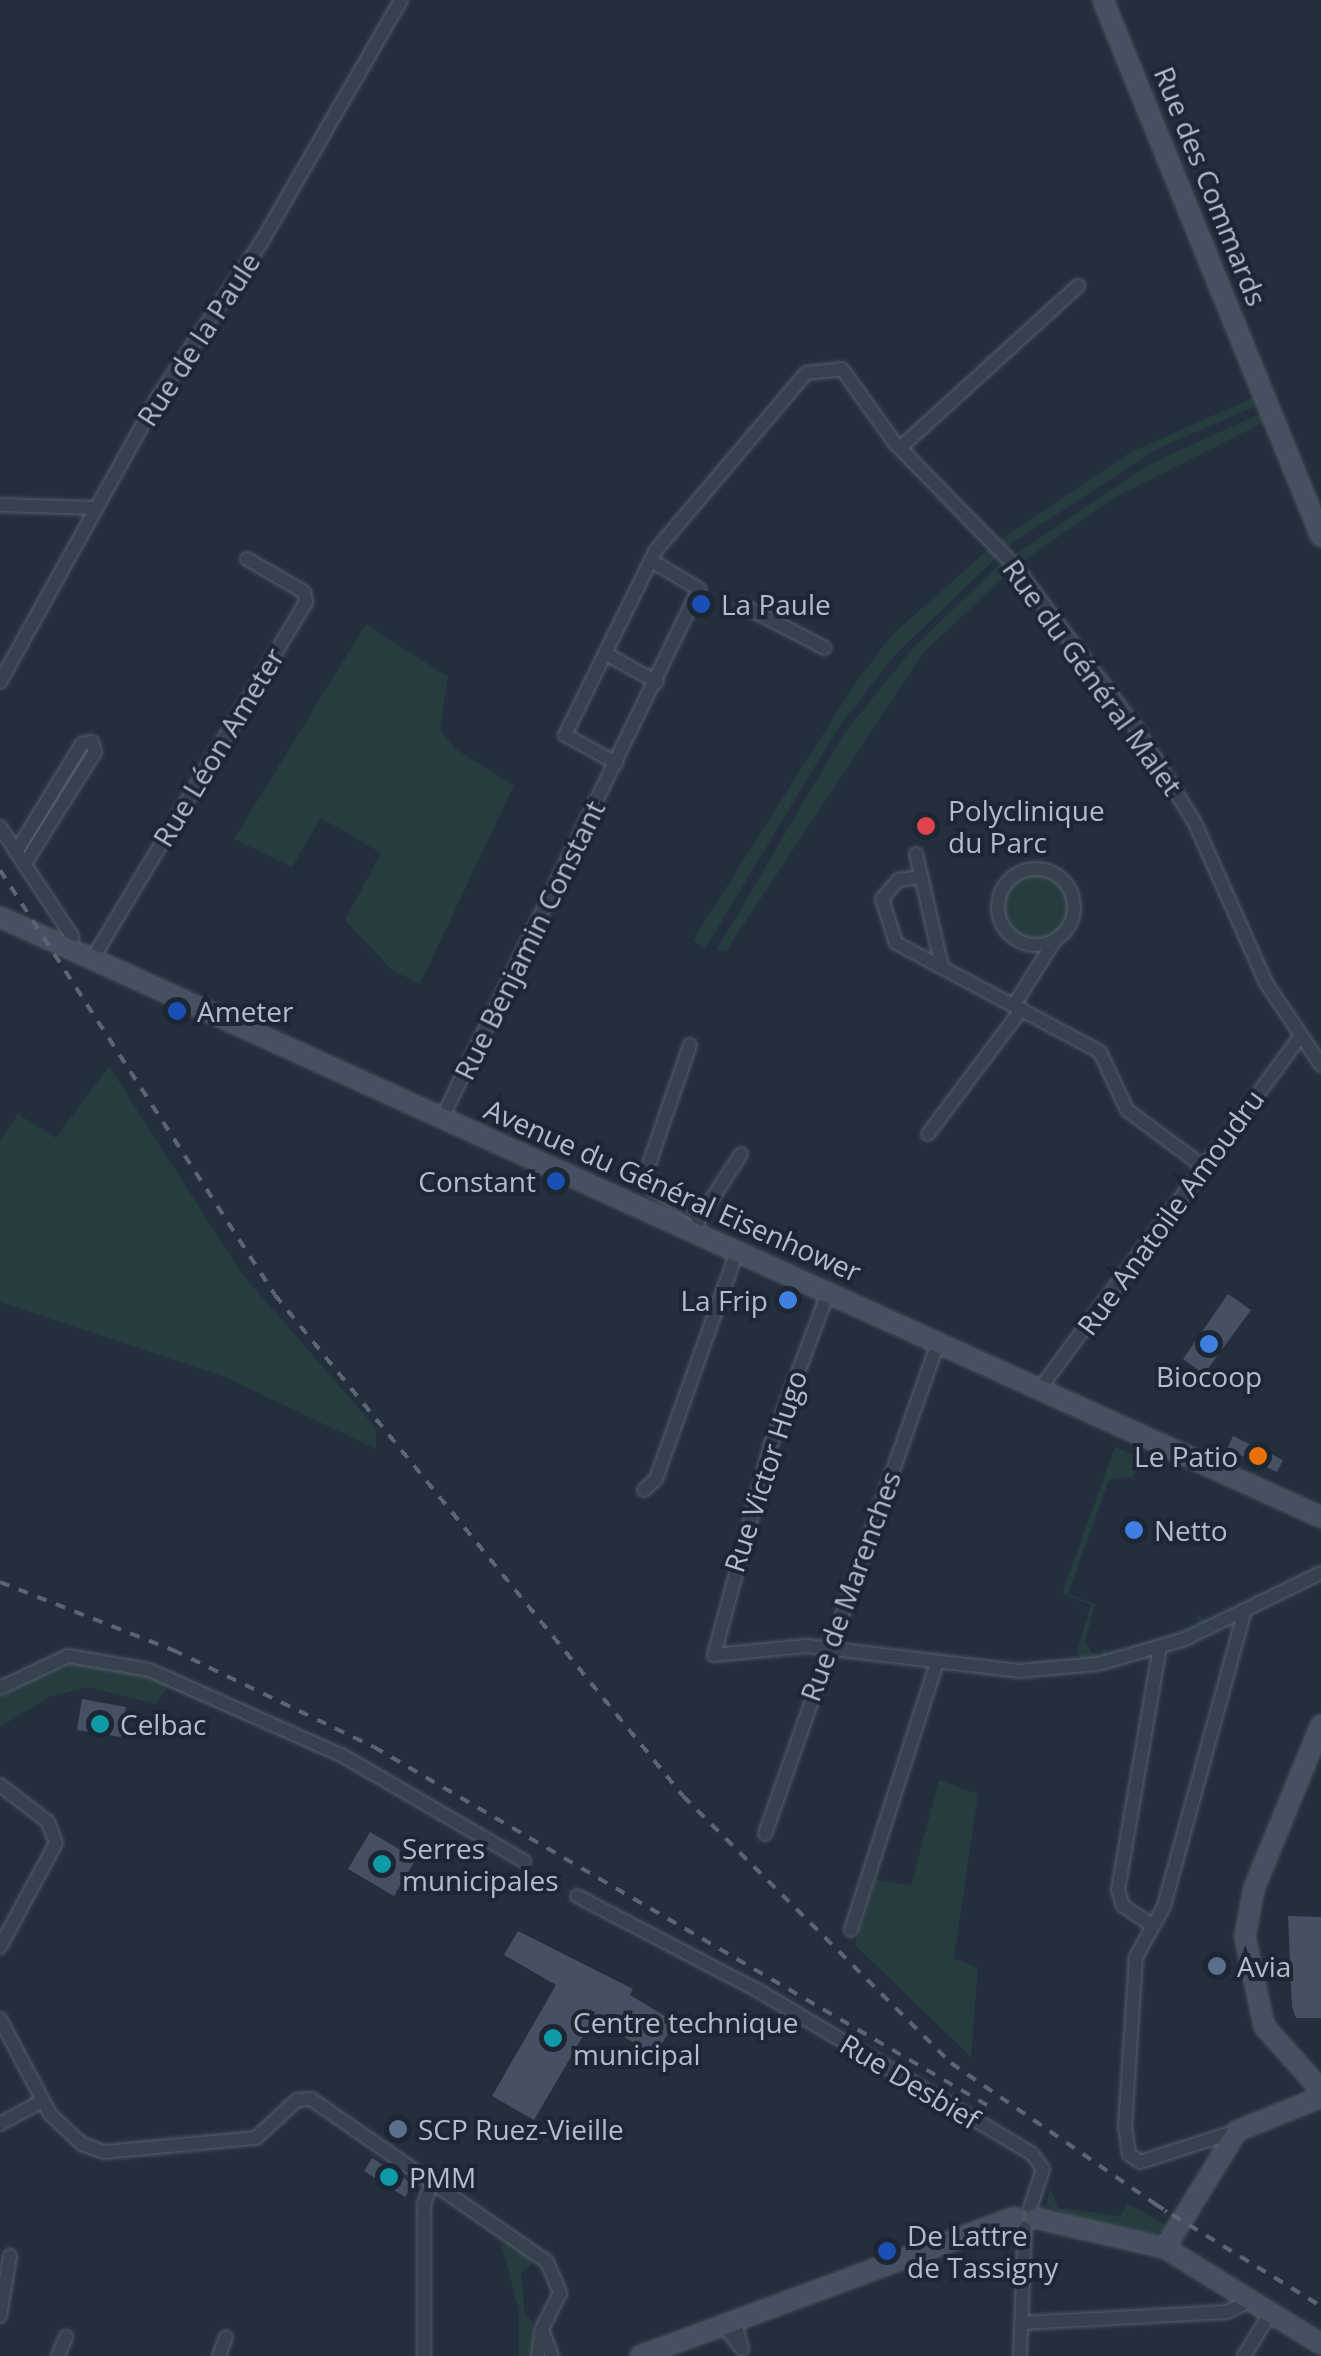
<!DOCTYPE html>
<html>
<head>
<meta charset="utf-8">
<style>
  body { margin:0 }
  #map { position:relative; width:1321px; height:2356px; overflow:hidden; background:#242f3e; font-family:"Open Sans",sans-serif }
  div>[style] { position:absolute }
  .green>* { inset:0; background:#263c3f }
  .round { border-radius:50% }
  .building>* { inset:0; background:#455162 }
  .roads { filter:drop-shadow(0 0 2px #565f6c) drop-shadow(0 0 2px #565f6c) }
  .street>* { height:12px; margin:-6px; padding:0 6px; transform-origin:6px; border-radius:6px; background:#38414e }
  .street>.ring { margin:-6px; padding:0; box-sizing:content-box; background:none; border:12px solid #38414e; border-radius:50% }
  .secondary>* { height:18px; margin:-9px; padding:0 9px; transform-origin:9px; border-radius:9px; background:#465061 }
  .rail>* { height:4px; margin-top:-2px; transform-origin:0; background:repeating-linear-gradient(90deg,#5a6575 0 10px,transparent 0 20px) }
  .dots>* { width:28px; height:28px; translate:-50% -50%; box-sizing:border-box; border:5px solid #1d2633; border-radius:50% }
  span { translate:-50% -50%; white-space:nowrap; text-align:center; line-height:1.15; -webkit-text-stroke:8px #1d2633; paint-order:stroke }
  .street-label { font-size:28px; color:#b4bcc9 }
  .poi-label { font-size:28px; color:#b4bcc9 }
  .left { translate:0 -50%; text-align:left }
  .right { translate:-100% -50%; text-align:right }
</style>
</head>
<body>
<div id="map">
  <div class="green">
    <i style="clip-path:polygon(1261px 394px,1265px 402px,1159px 448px,1006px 547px,1000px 540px,1129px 453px)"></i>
    <i style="clip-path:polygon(1266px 411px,1268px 420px,1112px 499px,1018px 565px,1011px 557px,1152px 463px)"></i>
    <i style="clip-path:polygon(992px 546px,999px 555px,895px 655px,838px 728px,705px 949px,693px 940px,856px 682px,892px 635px)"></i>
    <i style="clip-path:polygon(1003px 561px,1011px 571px,924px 652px,726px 951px,716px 951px,843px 735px,913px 648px)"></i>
    <i style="clip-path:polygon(366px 624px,448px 677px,440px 729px,455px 749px,514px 785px,420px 984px,392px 970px,345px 920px,381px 853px,321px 818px,292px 867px,234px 839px)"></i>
    <i class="round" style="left:998px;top:869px;width:76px;height:76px"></i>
    <i style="clip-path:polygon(109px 1066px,242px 1274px,376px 1428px,376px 1449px,225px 1377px,0 1302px,0 1140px,18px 1114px,56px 1138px)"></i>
    <i style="clip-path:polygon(1115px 1447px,1141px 1458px,1133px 1477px,1109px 1480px,1068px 1594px,1095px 1604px,1085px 1641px,1091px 1652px,1102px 1655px,1105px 1647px,1109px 1655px,1199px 1623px,1197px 1614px,1206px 1621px,1116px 1656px,1082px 1660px,1077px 1652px,1091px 1605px,1062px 1593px)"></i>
    <i style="clip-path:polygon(78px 1662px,158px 1677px,257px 1726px,167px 1687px,156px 1704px,88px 1687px,49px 1697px,0 1727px,0 1697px,34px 1675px)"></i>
    <i style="clip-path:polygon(939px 1780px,978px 1794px,954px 1958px,978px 1968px,971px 2057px,855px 1945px,876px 1880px,911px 1885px)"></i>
    <i style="clip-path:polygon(1050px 2189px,1058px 2208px,1120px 2216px,1128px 2204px,1172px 2228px,1153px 2234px,1079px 2219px,1046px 2206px)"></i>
    <i style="clip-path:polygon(508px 2239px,537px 2260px,521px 2273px,525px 2314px,534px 2323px,531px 2356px,519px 2356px,519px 2311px,502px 2247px)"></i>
  </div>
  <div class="building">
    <i style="clip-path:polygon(1228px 1294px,1251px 1310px,1204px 1374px,1183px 1359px)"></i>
    <i style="clip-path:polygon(1233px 1436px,1283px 1460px,1277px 1472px,1227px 1449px)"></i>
    <i style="clip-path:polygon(82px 1699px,126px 1707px,121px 1737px,77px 1730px)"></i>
    <i style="clip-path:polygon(370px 1832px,416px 1859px,394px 1896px,348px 1869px)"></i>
    <i style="clip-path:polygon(1288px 1916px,1321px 1917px,1321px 2018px,1296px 2018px,1292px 2007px)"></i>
    <i style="clip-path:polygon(518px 1931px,633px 1989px,630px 1995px,675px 2022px,655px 2055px,593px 2019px,534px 2120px,492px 2096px,556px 1985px,504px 1955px)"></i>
    <i style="clip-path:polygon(372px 2158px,413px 2184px,405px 2197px,364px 2171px)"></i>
  </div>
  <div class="roads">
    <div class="street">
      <i style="left:900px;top:448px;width:241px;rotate:-42.3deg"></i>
      <i style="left:0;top:505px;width:95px;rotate:1.8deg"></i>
      <i style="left:742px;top:605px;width:93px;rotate:27.4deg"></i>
      <i style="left:606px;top:654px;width:58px;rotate:28.8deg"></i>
      <i style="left:0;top:682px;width:322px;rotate:-61deg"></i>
      <i style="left:156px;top:400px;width:191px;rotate:-56.3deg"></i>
      <i style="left:262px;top:241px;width:278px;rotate:-60deg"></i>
      <i style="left:616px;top:763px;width:58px;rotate:-151.2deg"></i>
      <i style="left:565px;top:735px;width:206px;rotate:-63.8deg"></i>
      <i style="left:656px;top:550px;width:232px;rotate:-49.7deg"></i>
      <i style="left:806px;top:373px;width:36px;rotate:-6deg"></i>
      <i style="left:842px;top:369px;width:90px;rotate:54.5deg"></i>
      <i style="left:894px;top:442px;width:172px;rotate:45.7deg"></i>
      <i style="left:1014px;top:565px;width:204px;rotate:53.2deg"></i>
      <i style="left:1136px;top:728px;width:110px;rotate:58.1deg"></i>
      <i style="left:1194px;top:821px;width:177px;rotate:66deg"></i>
      <i style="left:1266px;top:983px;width:99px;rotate:56.1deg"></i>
      <i style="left:0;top:827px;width:131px;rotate:56.6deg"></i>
      <i style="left:72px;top:936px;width:13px;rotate:99deg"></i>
      <i style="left:16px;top:852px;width:127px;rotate:-58.6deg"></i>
      <i style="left:82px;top:744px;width:10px;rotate:-11deg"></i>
      <i style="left:92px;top:742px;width:10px;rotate:73deg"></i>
      <i style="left:95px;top:752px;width:133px;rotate:122.1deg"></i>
      <i style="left:916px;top:854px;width:116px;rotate:77deg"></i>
      <i class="ring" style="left:998px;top:869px;width:64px;height:64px"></i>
      <i style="left:920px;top:877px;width:22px;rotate:172deg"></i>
      <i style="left:898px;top:880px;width:25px;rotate:130deg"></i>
      <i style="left:882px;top:899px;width:46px;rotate:72.3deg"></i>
      <i style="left:896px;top:943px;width:231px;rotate:28.1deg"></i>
      <i style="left:1100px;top:1052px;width:64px;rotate:65deg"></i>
      <i style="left:1127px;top:1110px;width:96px;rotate:36.5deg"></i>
      <i style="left:93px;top:958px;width:415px;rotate:-59.1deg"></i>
      <i style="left:306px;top:602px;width:10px;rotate:-101deg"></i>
      <i style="left:304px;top:592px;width:66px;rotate:-149.9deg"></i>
      <i style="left:1014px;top:1005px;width:77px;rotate:-57.8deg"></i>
      <i style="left:690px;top:1045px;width:135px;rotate:109deg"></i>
      <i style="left:646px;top:1173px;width:17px;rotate:66deg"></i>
      <i style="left:653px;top:1189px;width:55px;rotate:30.8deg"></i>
      <i style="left:700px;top:1217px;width:14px;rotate:111deg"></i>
      <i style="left:443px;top:1116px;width:586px;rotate:-64.09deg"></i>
      <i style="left:699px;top:589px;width:51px;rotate:-149.4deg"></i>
      <i style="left:928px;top:1134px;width:156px;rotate:-53.1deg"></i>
      <i style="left:700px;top:1217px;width:75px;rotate:-56.9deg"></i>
      <i style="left:829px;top:1290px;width:165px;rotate:110.6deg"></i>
      <i style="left:771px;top:1444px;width:219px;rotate:105.1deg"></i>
      <i style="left:714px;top:1655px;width:93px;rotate:-5.5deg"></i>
      <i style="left:807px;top:1646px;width:213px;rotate:6.7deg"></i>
      <i style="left:1019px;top:1671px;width:79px;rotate:-5.1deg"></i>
      <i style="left:1098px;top:1664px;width:91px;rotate:-16deg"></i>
      <i style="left:1185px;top:1639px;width:151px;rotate:-25.9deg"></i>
      <i style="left:1041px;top:1387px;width:435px;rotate:-53.5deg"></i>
      <i style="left:644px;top:1490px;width:16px;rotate:-43deg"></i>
      <i style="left:656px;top:1479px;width:244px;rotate:-70.4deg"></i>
      <i style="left:0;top:1688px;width:75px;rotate:-25.2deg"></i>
      <i style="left:68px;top:1656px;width:82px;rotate:9.8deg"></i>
      <i style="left:149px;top:1670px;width:214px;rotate:23.9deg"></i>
      <i style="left:345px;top:1757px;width:207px;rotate:30.2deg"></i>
      <i style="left:0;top:1785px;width:61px;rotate:37.6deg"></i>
      <i style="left:48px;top:1822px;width:22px;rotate:69deg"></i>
      <i style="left:56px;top:1843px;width:118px;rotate:118.3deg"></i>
      <i style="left:765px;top:1834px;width:524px;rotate:-70.6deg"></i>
      <i style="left:577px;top:1896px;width:205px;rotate:27.6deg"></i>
      <i style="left:759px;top:1991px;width:318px;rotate:30.8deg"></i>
      <i style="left:1032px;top:2154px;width:19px;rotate:54deg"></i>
      <i style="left:1043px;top:2169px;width:41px;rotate:108.4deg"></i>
      <i style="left:1150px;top:1924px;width:32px;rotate:-146deg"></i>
      <i style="left:1123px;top:1906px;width:17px;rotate:-107deg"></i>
      <i style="left:1118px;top:1890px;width:246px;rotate:-80.2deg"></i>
      <i style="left:851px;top:1930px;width:281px;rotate:-72.2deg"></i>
      <i style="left:0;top:2019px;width:107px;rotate:62.2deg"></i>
      <i style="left:50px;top:2114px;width:44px;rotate:43.2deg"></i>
      <i style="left:82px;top:2144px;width:23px;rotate:20deg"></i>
      <i style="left:104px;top:2152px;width:153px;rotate:-5.3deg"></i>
      <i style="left:256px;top:2138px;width:56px;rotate:-42.8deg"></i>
      <i style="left:297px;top:2100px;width:14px;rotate:-4deg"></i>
      <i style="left:311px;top:2099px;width:287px;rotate:34.6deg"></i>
      <i style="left:547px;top:2262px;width:34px;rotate:67deg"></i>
      <i style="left:560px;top:2293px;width:40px;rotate:116.6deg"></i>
      <i style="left:0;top:2124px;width:48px;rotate:-28.7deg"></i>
      <i style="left:1237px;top:2131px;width:102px;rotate:162.3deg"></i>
      <i style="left:1140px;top:2162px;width:14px;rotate:-144deg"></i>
      <i style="left:1129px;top:2154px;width:27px;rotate:-98deg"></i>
      <i style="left:1125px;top:2127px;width:170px;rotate:-86.3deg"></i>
      <i style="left:1136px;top:1957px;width:58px;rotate:-61.2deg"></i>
      <i style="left:1164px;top:1906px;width:303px;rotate:-74.7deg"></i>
      <i style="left:0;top:2316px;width:61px;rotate:-80.5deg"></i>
      <i style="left:1022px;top:2323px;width:205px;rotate:-3.1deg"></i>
      <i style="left:1227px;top:2312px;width:28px;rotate:-26deg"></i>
      <i style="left:722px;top:2324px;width:32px;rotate:51deg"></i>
      <i style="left:742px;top:2349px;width:31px;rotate:-105deg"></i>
      <i style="left:58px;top:2356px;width:21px;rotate:-67deg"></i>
      <i style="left:219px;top:2356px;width:20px;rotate:-70deg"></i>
      <i style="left:424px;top:2356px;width:152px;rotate:-90deg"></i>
      <i style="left:424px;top:2204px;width:20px;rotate:-70deg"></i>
      <i style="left:538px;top:2356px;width:27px;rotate:-82deg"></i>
      <i style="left:542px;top:2329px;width:29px;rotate:70deg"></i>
      <i style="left:1020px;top:2356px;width:129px;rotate:-87.8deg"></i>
      <i style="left:1244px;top:2356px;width:52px;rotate:-58.5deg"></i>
    </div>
    <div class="secondary">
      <i style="left:1103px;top:0;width:579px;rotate:67.87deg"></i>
      <i style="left:0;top:917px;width:1451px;rotate:24.43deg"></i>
      <i style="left:1321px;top:1725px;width:176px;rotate:112.3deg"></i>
      <i style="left:1254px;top:1888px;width:50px;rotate:100.4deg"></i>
      <i style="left:1245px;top:1937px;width:91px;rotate:77.9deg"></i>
      <i style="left:1264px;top:2026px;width:86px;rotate:48.3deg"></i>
      <i style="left:1035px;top:2218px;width:133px;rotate:13deg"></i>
      <i style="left:1165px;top:2248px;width:183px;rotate:31.6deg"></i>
      <i style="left:1165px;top:2248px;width:137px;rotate:-58.4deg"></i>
      <i style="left:1237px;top:2131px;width:91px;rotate:-22deg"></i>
      <i style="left:640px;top:2356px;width:399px;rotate:-20.3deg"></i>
    </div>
  </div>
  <div class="rail">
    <i style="left:0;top:870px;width:506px;rotate:57.09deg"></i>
    <i style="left:275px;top:1295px;width:646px;rotate:50.84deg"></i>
    <i style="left:683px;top:1796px;width:378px;rotate:44.9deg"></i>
    <i style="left:951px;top:2063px;width:262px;rotate:34.6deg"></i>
    <i style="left:0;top:1582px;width:186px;rotate:21.5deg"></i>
    <i style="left:173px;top:1650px;width:223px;rotate:25.8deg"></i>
    <i style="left:374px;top:1747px;width:710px;rotate:30.29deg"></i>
    <i style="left:1155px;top:2204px;width:195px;rotate:31.6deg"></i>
  </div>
  <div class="dots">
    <i style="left:701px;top:604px;background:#1a4fb4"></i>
    <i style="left:926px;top:826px;background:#e0444e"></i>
    <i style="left:177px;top:1011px;background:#1a4fb4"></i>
    <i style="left:556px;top:1181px;background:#1a4fb4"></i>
    <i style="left:788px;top:1300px;background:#3f7fe0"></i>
    <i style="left:1209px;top:1344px;background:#3f7fe0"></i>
    <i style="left:1258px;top:1456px;background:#e8710a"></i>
    <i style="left:1134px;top:1530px;background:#3f7fe0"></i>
    <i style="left:100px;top:1724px;background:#0f9aa8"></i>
    <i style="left:382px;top:1864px;background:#0f9aa8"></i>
    <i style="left:1217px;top:1966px;background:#5c6f8a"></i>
    <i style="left:553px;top:2038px;background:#0f9aa8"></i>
    <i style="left:398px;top:2129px;background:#5c6f8a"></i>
    <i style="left:389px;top:2177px;background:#0f9aa8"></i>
    <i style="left:887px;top:2251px;background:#1a4fb4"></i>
  </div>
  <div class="street-label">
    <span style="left:1211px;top:186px;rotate:68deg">Rue des Commards</span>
    <span style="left:198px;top:339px;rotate:-57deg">Rue de la Paule</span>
    <span style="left:1093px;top:677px;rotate:54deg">Rue du Général Malet</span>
    <span style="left:218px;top:747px;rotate:-59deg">Rue Léon Ameter</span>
    <span style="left:529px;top:940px;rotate:-64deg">Rue Benjamin Constant</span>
    <span style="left:673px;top:1190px;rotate:24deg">Avenue du Général Eisenhower</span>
    <span style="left:1170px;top:1212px;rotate:-54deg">Rue Anatoile Amoudru</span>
    <span style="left:765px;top:1471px;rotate:-72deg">Rue Victor Hugo</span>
    <span style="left:850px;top:1586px;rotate:-70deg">Rue de Marenches</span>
    <span style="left:910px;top:2081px;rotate:31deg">Rue Desbief</span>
  </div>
  <div class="poi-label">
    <span class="left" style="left:721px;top:604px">La Paule</span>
    <span class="left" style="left:948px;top:826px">Polyclinique<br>du Parc</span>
    <span class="left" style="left:197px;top:1011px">Ameter</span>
    <span class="right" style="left:536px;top:1181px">Constant</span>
    <span class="right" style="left:768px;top:1300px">La Frip</span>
    <span style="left:1209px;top:1376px">Biocoop</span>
    <span class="right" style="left:1238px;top:1456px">Le Patio</span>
    <span class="left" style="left:1154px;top:1530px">Netto</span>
    <span class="left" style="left:120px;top:1724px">Celbac</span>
    <span class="left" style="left:402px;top:1864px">Serres<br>municipales</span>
    <span class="left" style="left:1237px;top:1966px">Avia</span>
    <span class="left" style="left:573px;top:2038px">Centre technique<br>municipal</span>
    <span class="left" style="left:418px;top:2129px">SCP Ruez-Vieille</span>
    <span class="left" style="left:409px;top:2177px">PMM</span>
    <span class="left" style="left:907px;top:2251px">De Lattre<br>de Tassigny</span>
  </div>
</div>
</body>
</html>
